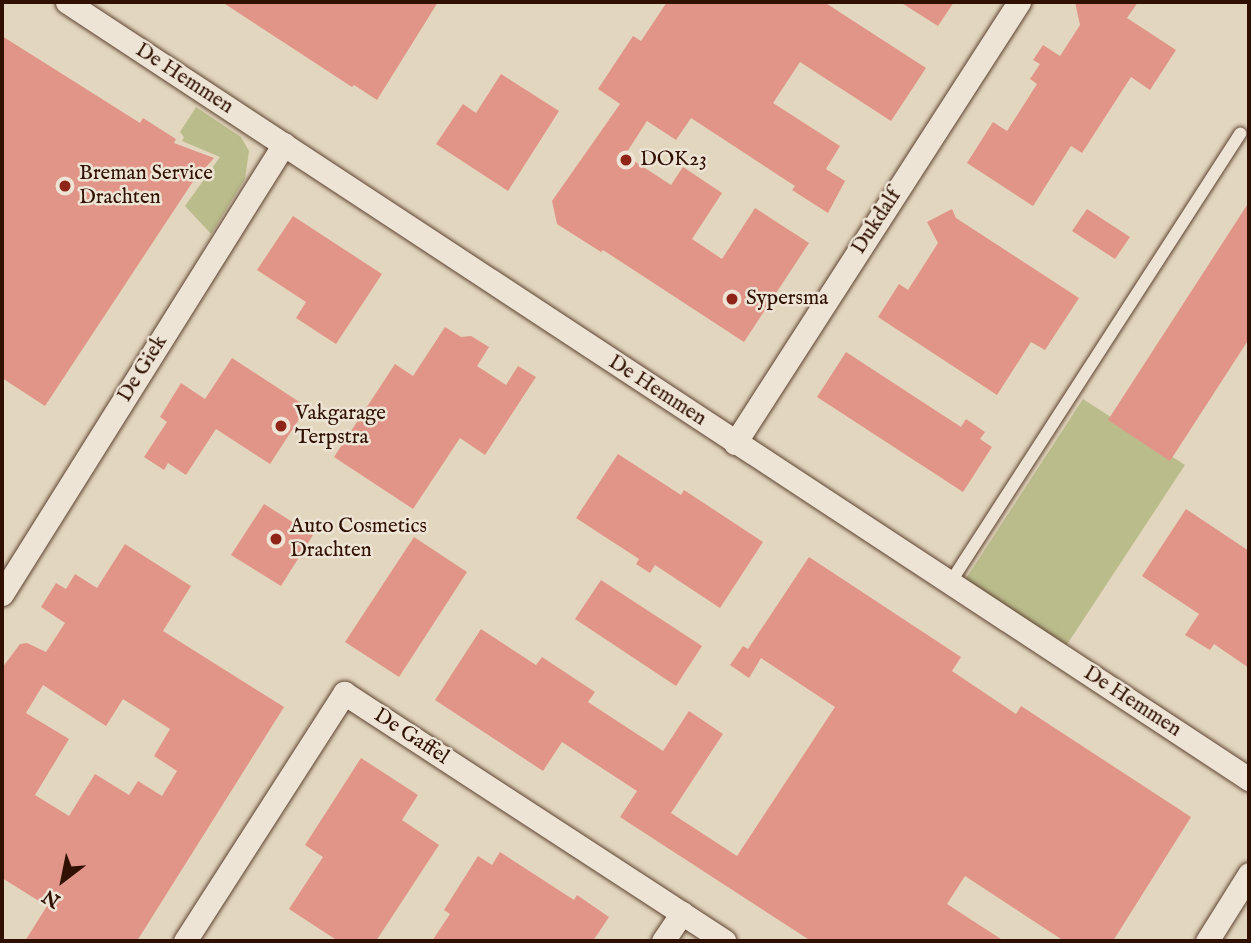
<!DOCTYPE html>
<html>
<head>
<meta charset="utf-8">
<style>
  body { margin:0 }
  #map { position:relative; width:1251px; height:943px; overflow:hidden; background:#e3d6be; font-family:"IM FELL English",serif }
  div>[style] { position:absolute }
  .green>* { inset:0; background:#bbbc8c }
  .building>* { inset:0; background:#e19588 }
  .roads { filter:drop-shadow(0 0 2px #5c4230) drop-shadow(0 0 2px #5c4230) }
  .lane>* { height:12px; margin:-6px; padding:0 6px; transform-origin:6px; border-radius:6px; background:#ede4d5 }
  .street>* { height:23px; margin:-11.5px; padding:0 11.5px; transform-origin:11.5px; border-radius:11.5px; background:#ede4d5 }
  .dots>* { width:19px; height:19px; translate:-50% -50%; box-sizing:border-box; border:4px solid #ede4d5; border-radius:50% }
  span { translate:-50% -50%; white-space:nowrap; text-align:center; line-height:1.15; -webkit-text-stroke:5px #ede4d5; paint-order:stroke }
  .street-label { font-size:21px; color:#2f1001 }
  .poi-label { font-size:21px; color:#2f1001 }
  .left { translate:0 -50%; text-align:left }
  .frame { position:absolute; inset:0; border:4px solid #2f1001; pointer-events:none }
  .north { position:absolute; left:28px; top:845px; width:70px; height:70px; -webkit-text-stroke:5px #ede4d5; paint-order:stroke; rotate:212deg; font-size:19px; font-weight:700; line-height:28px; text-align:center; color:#2f1001 }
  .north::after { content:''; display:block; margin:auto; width:24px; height:32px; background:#2f1001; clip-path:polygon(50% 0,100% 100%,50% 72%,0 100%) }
</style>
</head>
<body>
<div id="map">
  <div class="green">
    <i style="clip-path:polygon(196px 107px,241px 137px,249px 151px,245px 179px,211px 234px,185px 206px,220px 157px,182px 141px,184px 137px,180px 132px)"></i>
    <i style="clip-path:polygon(1083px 399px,1185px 465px,1066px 646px,965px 580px)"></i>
  </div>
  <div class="building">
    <i style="clip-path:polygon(222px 2px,438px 2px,377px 100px,354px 85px,352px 87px)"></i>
    <i style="clip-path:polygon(667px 2px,824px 2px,926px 68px,891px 121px,800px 62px,773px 103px,840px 146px,826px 169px,845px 181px,828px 213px,792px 190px,795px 186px,691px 118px,676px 140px,647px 121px,625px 155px,671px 185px,683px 167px,722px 193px,692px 239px,722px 259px,755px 208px,809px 243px,744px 342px,603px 250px,601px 252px,557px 224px,552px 201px,620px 104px,598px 89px,633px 36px,641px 41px)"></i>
    <i style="clip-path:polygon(900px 2px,954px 2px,938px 26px)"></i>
    <i style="clip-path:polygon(1075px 2px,1138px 2px,1127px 18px,1176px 50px,1150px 90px,1131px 77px,1082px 153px,1071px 146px,1033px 206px,967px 163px,993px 122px,1007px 131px,1037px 84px,1030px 79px,1040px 64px,1033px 60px,1043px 45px,1060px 56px,1080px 25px)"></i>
    <i style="clip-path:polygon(2px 36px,140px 123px,143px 118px,176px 139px,174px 143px,214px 158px,192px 183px,45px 406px,2px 378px)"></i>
    <i style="clip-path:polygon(501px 74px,559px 111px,508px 191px,436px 144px,463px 104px,476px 113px)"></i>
    <i style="clip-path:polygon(1249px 202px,1249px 339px,1170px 461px,1108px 420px)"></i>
    <i style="clip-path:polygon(952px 209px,956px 218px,1079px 298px,1045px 350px,1031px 342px,997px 395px,878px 317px,899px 284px,908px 290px,938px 243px,927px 222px)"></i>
    <i style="clip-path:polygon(1087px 209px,1130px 237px,1115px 259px,1072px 231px)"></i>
    <i style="clip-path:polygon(293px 216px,382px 274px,336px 344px,296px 318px,306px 302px,257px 270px)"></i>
    <i style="clip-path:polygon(445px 327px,461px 337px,471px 336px,489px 347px,477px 366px,506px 385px,518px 366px,536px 377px,485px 455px,460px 438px,413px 509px,334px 457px,395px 364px,413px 376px)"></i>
    <i style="clip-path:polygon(846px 352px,961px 427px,966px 419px,985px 432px,980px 439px,992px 447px,963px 492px,817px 397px)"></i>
    <i style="clip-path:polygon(232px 358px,307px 407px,270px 464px,216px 429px,186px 475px,168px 463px,164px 470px,144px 457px,167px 422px,160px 417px,181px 383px,205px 399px)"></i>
    <i style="clip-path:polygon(618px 454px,681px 495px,684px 490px,763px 542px,720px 608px,655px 565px,650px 573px,636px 564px,639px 559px,576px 518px)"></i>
    <i style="clip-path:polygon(264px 504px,313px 535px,281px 586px,231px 555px)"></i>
    <i style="clip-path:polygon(1186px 509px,1249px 551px,1249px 668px,1214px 644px,1210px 650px,1185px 635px,1199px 614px,1142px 576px)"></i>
    <i style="clip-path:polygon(414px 537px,467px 572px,399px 677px,345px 642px)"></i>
    <i style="clip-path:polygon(evenodd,125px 544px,191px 586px,163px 631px,284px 707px,137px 941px,25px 941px,47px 906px,2px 878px,2px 668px,20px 644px,27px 643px,46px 652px,65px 623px,41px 607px,56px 583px,66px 589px,75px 574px,97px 588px,125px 544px,43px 685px,106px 726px,123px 699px,170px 729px,154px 756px,177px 771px,162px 796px,138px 781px,129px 795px,95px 774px,69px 816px,35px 795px,69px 739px,26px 713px,43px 685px)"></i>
    <i style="clip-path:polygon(809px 557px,961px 657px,952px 671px,1016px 714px,1021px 706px,1191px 817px,1113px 941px,1064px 941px,965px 876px,947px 904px,1004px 941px,811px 941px,620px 817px,637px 791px,562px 742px,543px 771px,435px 700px,481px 629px,536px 665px,542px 657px,595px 692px,588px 702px,663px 751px,689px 711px,723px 734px,671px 813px,737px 856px,835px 707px,761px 658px,749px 678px,730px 665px,743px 646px,748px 649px)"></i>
    <i style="clip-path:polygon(601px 580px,702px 646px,676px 686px,575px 619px)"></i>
    <i style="clip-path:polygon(361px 758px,418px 795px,402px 820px,439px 845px,376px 941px,338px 941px,289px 909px,323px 857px,305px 845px)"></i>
    <i style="clip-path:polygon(500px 852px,574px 900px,577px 895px,609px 917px,593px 941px,432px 941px,450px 914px,444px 910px,478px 856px,492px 865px)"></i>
  </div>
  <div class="roads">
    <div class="lane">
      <i style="left:950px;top:583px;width:535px;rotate:-57.14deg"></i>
    </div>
    <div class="street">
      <i style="left:67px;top:2px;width:1415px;rotate:33.32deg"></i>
      <i style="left:735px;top:443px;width:525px;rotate:-57.22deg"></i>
      <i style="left:2px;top:594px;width:531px;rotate:-57.93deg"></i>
      <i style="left:185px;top:941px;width:295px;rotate:-57.3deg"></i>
      <i style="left:344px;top:693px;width:454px;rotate:33.1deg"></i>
      <i style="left:663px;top:941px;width:34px;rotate:-56deg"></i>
      <i style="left:1207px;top:941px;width:79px;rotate:-57.9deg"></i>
    </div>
  </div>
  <div class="dots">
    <i style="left:626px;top:160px;background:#8f2418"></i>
    <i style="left:65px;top:186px;background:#8f2418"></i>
    <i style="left:732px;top:299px;background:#8f2418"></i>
    <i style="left:281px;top:426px;background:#8f2418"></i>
    <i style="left:276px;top:539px;background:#8f2418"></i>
  </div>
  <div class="street-label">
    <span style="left:184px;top:79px;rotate:33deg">De Hemmen</span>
    <span style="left:877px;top:222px;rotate:-57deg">Dukdalf</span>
    <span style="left:143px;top:369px;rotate:-58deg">De Giek</span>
    <span style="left:657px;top:391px;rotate:33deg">De Hemmen</span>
    <span style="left:1132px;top:702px;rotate:33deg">De Hemmen</span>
    <span style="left:411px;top:737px;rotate:33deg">De Gaffel</span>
  </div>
  <div class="poi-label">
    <span class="left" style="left:640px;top:160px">DOK23</span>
    <span class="left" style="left:79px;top:186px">Breman Service<br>Drachten</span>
    <span class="left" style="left:746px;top:299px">Sypersma</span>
    <span class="left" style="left:295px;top:426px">Vakgarage<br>Terpstra</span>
    <span class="left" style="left:290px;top:539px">Auto Cosmetics<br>Drachten</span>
  </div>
  <div class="frame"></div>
  <div class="north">N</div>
</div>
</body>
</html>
